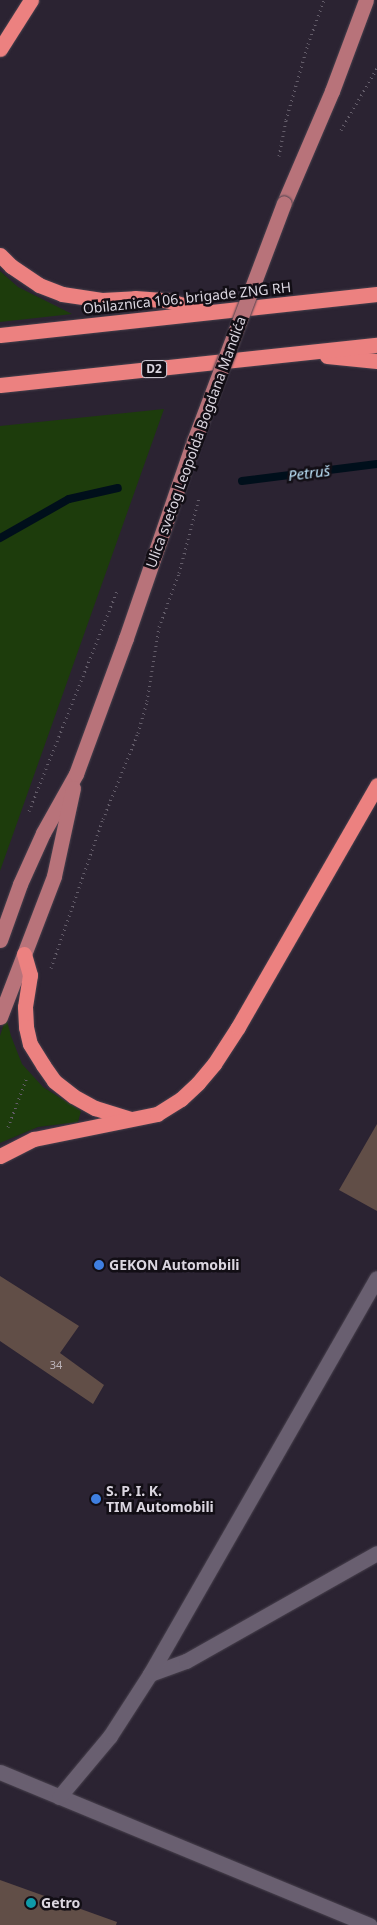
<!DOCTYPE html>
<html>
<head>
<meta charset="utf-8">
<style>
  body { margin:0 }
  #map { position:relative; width:377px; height:1925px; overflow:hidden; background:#2b2332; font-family:"Noto Sans",sans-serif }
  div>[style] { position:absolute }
  .green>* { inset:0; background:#1d3c0c }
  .stream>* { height:8px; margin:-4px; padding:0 4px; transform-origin:4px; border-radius:4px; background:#000f1b }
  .building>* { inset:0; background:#614e47 }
  .path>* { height:3px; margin-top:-1.5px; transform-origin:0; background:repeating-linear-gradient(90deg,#645d6a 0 1px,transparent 0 5px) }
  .roads { filter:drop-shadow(0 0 1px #48414d) drop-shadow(0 0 1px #48414d) }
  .minor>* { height:15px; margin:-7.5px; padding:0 7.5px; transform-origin:7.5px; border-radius:7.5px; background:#695f70 }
  .major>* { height:15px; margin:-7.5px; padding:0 7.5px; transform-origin:7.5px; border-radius:7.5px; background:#b8737a }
  .highway>* { height:15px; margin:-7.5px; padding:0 7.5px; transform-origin:7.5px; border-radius:7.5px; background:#ec8180 }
  .bridges { filter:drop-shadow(0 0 1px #48414d) drop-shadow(0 0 1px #48414d) }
  .major-bridge>* { height:15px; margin:-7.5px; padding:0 7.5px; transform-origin:7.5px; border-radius:7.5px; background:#b8737a }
  .dots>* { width:14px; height:14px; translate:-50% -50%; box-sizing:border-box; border:2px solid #120e15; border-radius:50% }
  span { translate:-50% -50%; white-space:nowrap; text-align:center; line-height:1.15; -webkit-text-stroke:5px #120e15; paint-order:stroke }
  .number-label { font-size:11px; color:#bcb4ba }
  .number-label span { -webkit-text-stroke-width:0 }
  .shield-label span { padding:1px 4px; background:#120e15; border:1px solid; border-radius:4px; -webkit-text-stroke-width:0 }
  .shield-label { font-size:12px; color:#dbd6e0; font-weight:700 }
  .street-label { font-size:14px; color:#dbd6e0 }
  .poi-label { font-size:14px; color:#dbd6e0; font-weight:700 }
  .left { translate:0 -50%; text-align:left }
  .water-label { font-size:15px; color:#bce1f8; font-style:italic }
</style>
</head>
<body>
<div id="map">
  <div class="green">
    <i style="clip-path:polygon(0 271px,18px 287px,72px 314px,0 322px)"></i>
    <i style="clip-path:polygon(164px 409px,0 871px,0 426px)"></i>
    <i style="clip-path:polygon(6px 1017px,11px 1036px,22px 1064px,43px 1087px,81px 1111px,78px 1122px,38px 1127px,0 1143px,0 1036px)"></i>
  </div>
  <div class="stream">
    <i style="left:242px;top:481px;width:136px;rotate:-7.2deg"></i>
    <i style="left:0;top:538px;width:79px;rotate:-29.5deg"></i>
    <i style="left:69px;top:499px;width:50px;rotate:-12.7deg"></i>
  </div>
  <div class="building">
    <i style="clip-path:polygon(377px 1124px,377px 1211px,339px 1190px)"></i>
    <i style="clip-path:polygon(0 1276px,79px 1326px,60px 1353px,104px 1385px,93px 1404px,0 1341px)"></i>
    <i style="clip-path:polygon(0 1880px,117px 1922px,116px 1925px,0 1925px)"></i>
  </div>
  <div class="path">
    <i style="left:341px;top:130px;width:72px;rotate:-59.9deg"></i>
    <i style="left:279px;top:156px;width:37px;rotate:-79deg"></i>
    <i style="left:286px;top:120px;width:79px;rotate:-73.9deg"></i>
    <i style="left:308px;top:44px;width:47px;rotate:-70deg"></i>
    <i style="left:29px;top:811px;width:239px;rotate:-68.2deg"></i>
    <i style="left:51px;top:968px;width:158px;rotate:-70.8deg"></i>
    <i style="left:103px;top:819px;width:93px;rotate:-67.9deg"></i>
    <i style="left:138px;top:733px;width:33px;rotate:-74deg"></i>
    <i style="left:147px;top:701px;width:75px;rotate:-80.8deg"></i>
    <i style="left:159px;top:627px;width:58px;rotate:-69.7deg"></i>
    <i style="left:179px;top:573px;width:78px;rotate:-75.1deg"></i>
    <i style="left:8px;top:1127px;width:53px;rotate:-69.2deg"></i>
  </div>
  <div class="roads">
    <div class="minor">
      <i style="left:150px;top:1674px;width:38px;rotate:-20deg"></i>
      <i style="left:186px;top:1661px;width:219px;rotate:-29.5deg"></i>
      <i style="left:0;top:1772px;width:400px;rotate:22.5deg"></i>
      <i style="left:59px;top:1797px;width:80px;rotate:-50.1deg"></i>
      <i style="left:110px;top:1736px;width:74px;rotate:-57.2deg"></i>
      <i style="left:150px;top:1674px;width:456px;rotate:-60.2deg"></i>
    </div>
    <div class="major">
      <i style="left:284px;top:203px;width:122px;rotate:-66.8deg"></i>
      <i style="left:332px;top:91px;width:97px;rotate:-69.5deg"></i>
      <i style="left:0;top:940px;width:59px;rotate:-70.3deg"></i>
      <i style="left:20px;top:884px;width:56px;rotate:-65.7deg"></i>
      <i style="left:43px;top:833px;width:68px;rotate:-60.8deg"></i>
      <i style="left:76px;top:774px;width:145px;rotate:-69.8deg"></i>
      <i style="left:126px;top:638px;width:208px;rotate:-71deg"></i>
      <i style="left:0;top:1017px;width:151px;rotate:-69deg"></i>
      <i style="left:54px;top:876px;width:90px;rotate:-77.8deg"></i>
    </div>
    <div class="highway">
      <i style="left:0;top:49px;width:58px;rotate:-57.7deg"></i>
      <i style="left:0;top:255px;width:16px;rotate:45deg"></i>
      <i style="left:11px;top:266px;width:34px;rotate:34deg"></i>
      <i style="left:39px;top:285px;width:25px;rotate:21deg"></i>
      <i style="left:62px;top:294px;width:40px;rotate:8.5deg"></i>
      <i style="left:102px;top:300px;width:33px;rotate:-3deg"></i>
      <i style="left:135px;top:298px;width:31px;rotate:4deg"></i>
      <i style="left:166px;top:300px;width:36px;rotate:16deg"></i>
      <i style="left:0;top:335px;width:379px;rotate:-6.2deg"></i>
      <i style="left:327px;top:356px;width:50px;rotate:5.7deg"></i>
      <i style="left:0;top:385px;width:379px;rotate:-6.1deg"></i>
      <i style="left:24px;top:954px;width:22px;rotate:74deg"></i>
      <i style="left:30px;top:975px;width:32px;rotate:99deg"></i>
      <i style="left:25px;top:1007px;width:20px;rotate:87deg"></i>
      <i style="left:26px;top:1027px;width:17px;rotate:77deg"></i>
      <i style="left:30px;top:1044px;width:25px;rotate:58deg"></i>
      <i style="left:43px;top:1065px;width:19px;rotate:55deg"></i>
      <i style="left:54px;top:1081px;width:24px;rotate:38deg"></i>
      <i style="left:73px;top:1096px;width:25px;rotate:29deg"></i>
      <i style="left:95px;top:1108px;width:37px;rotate:17deg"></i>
      <i style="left:0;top:1156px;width:38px;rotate:-27deg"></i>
      <i style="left:34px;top:1139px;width:126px;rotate:-11.5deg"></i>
      <i style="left:157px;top:1114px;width:28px;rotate:-32deg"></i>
      <i style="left:181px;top:1099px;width:23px;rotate:-43deg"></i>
      <i style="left:198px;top:1083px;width:25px;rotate:-50deg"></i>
      <i style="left:214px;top:1064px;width:44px;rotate:-57deg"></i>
      <i style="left:238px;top:1027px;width:279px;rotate:-60.1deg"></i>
    </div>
  </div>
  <div class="bridges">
    <div class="major-bridge">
      <i style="left:194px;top:441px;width:254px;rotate:-69.3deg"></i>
    </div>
  </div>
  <div class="dots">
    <i style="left:99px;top:1265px;background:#3f7fe0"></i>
    <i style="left:96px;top:1499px;background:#3f7fe0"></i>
    <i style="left:31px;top:1903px;background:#0f9aa8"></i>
  </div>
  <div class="number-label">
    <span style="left:56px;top:1365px">34</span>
  </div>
  <div class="shield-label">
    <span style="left:154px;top:369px">D2</span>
  </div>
  <div class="street-label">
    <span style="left:187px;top:298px;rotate:-6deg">Obilaznica 106. brigade ZNG RH</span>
    <span style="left:196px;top:442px;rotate:-70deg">Ulica svetog Leopolda Bogdana Mandića</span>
  </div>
  <div class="poi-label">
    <span class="left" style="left:109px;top:1265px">GEKON Automobili</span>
    <span class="left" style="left:106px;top:1499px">S. P. I. K.<br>TIM Automobili</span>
    <span class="left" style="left:41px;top:1903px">Getro</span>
  </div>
  <div class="water-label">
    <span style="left:309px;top:473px;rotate:-7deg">Petruš</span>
  </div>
</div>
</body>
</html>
